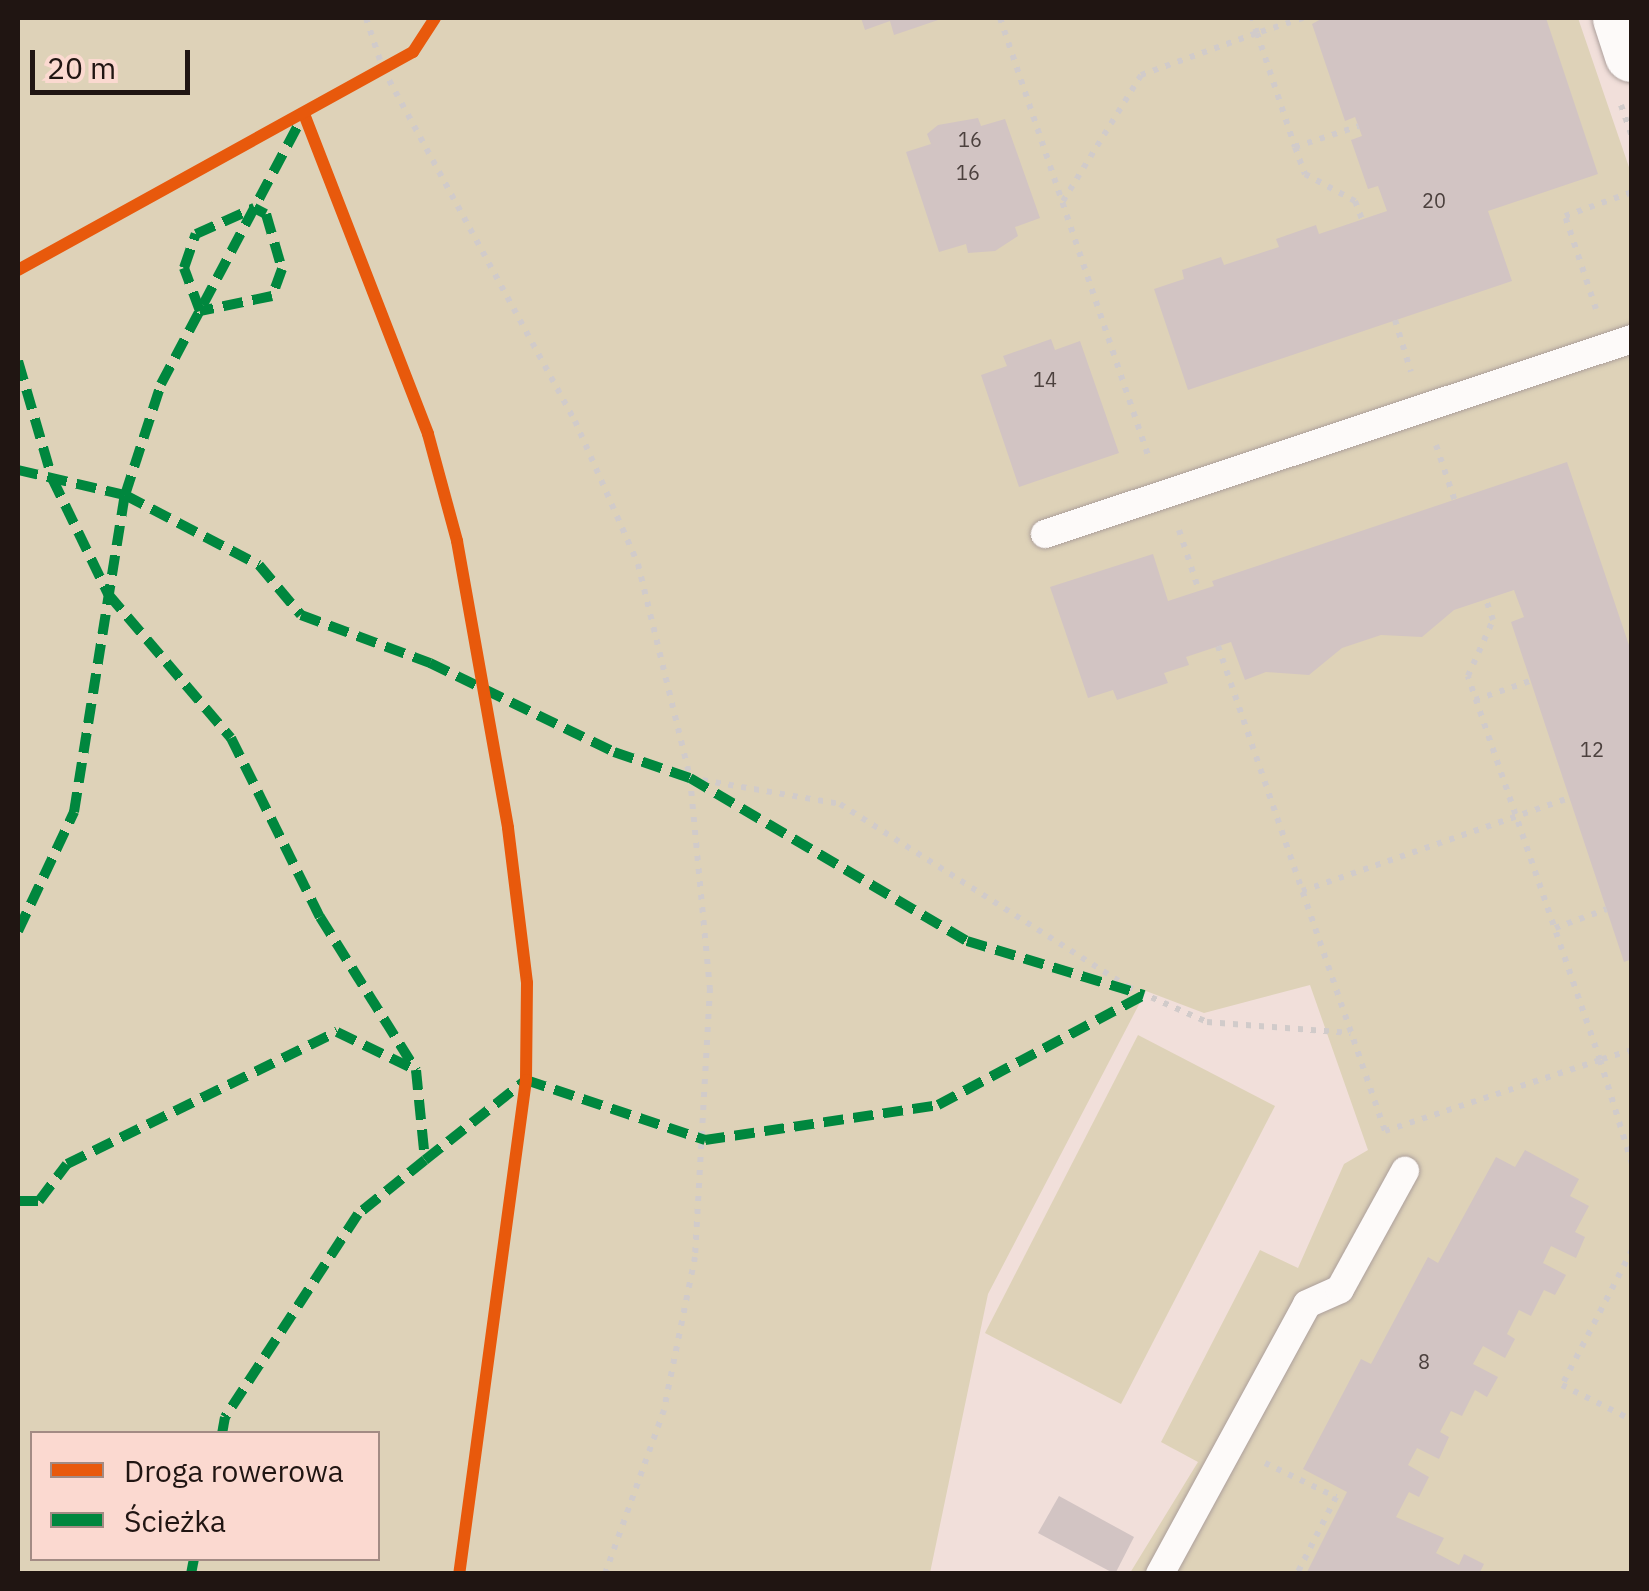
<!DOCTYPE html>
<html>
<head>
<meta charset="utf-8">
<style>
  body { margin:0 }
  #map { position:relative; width:1649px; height:1591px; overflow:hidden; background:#f1dfda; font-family:"IBM Plex Sans",sans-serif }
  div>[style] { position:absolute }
  .green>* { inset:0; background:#ded2b8 }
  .building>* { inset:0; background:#d2c4c3 }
  .path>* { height:6px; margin-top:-3px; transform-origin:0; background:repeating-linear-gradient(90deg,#d1cbca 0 5px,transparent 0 13px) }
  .roads { filter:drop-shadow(0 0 2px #ac9f9b) drop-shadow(0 0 2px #ac9f9b) }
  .service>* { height:28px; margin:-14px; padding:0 14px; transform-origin:14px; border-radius:14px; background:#fdfaf9 }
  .minor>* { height:55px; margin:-27.5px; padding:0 27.5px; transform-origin:27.5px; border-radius:27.5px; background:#fdfaf9 }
  .quiet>* { height:10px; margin-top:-5px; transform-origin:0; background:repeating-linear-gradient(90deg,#00873e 0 20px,transparent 0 30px) }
  .cycleway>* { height:12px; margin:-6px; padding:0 6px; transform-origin:6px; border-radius:6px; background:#e8590c }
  span { translate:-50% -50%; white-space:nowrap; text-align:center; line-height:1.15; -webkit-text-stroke:10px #fbd9d0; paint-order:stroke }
  .number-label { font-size:20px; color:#4c413e }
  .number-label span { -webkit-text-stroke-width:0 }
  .frame { position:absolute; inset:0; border:20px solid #201512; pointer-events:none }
  .legend { position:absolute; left:30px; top:1431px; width:350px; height:130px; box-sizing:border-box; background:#fbd9d0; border:2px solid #a38b84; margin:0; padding:12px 18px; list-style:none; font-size:30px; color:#201512 }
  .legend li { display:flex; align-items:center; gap:20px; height:50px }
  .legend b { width:50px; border:2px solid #a38b84 }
  .scale { position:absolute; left:30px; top:50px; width:160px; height:45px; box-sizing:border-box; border:5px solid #201512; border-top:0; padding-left:12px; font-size:30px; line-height:35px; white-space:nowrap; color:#201512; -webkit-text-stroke:8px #fbd9d0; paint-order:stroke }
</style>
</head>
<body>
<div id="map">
  <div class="green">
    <i style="clip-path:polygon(evenodd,18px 18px,1578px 18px,1632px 176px,1631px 1573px,1130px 1573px,1198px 1462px,1161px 1442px,1260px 1250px,1298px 1268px,1344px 1164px,1368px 1150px,1310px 985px,1204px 1013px,1146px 991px,988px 1294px,930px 1573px,18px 1573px,18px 18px,32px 1434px,378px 1434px,378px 1558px,32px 1558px,32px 1434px)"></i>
    <i style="clip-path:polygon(1138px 1035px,1275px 1106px,1121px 1404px,985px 1333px)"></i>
  </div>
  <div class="building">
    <i style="clip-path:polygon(861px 18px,944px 18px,894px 35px,890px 21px,865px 30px)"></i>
    <i style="clip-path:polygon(1323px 18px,1546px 18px,1598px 174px,1488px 211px,1512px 281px,1188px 390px,1154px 289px,1184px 279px,1182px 270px,1221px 257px,1224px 265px,1279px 247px,1276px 239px,1316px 225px,1319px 234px,1387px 211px,1378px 186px,1368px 189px,1351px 140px,1362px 136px,1355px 117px,1345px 121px,1312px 24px)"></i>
    <i style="clip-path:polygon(978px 118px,981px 126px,1005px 119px,1040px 218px,1015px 227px,1018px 236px,995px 251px,968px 253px,966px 244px,939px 252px,906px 152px,931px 144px,927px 134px,938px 125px)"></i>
    <i style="clip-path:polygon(1051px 339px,1055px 350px,1080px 341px,1119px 453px,1019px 487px,981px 375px,1007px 366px,1003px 356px)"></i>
    <i style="clip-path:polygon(1567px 462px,1632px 654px,1632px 959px,1624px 962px,1511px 622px,1524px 617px,1514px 590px,1454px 610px,1422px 637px,1381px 635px,1342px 648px,1309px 675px,1266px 672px,1245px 680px,1231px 642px,1186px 657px,1189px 665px,1164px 673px,1168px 683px,1117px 700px,1113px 690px,1088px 698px,1050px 587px,1153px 554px,1168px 601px,1214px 586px,1212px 581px)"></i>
    <i style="clip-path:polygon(1525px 1150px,1579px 1179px,1570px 1196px,1589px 1206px,1575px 1232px,1585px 1237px,1576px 1258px,1551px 1246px,1543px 1263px,1566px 1275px,1555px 1295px,1544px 1290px,1531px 1316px,1519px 1310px,1507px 1334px,1515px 1339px,1505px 1358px,1483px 1346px,1473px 1364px,1498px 1377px,1487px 1397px,1475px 1390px,1462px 1416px,1451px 1411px,1440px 1432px,1449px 1437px,1439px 1459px,1417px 1448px,1408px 1465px,1429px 1477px,1419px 1497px,1409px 1492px,1396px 1517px,1444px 1538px,1436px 1553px,1459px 1565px,1464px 1554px,1484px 1564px,1479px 1574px,1306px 1574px,1347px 1492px,1303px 1469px,1361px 1359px,1371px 1364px,1428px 1257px,1438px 1263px,1496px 1157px,1515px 1167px)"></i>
    <i style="clip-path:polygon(1059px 1496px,1134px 1537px,1115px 1574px,1038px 1533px)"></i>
  </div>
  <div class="path">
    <i style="left:366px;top:18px;width:54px;rotate:71.6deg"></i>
    <i style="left:383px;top:69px;width:401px;rotate:61.4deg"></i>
    <i style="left:575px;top:421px;width:156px;rotate:66.2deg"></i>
    <i style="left:638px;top:564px;width:220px;rotate:76.3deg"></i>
    <i style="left:690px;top:778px;width:211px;rotate:84.6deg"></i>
    <i style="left:710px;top:988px;width:269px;rotate:93.2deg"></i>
    <i style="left:695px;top:1257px;width:156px;rotate:101.5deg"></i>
    <i style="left:664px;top:1410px;width:174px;rotate:109.8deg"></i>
    <i style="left:1000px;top:18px;width:464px;rotate:71.3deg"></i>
    <i style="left:1303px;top:18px;width:48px;rotate:161.9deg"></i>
    <i style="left:1257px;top:33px;width:120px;rotate:71.6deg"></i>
    <i style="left:1295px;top:147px;width:67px;rotate:-18.2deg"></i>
    <i style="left:1621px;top:105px;width:34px;rotate:71deg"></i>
    <i style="left:1295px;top:147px;width:29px;rotate:70deg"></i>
    <i style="left:1305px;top:174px;width:57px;rotate:28.4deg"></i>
    <i style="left:1355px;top:201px;width:19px;rotate:69deg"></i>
    <i style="left:1063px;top:201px;width:148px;rotate:-58.2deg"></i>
    <i style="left:1141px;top:75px;width:123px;rotate:-19.9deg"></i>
    <i style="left:1257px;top:33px;width:16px;rotate:-108deg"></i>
    <i style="left:1596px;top:309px;width:98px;rotate:-108.4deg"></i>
    <i style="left:1565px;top:216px;width:71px;rotate:-19.7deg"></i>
    <i style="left:1395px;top:320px;width:54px;rotate:72.9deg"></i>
    <i style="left:1436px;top:445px;width:59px;rotate:71.3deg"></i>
    <i style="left:1179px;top:530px;width:64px;rotate:71.8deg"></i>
    <i style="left:1218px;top:646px;width:513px;rotate:71deg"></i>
    <i style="left:1385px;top:1131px;width:226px;rotate:-18.3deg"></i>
    <i style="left:1600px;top:1060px;width:406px;rotate:-109deg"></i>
    <i style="left:1468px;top:676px;width:61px;rotate:-65.9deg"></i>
    <i style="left:1493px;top:620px;width:21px;rotate:-109deg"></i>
    <i style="left:1475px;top:700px;width:58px;rotate:-19.1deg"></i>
    <i style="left:690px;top:778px;width:152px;rotate:9.8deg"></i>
    <i style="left:840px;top:804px;width:341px;rotate:32.4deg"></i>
    <i style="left:1128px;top:987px;width:86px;rotate:23.9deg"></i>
    <i style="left:1207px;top:1022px;width:144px;rotate:4.4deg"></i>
    <i style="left:1302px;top:891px;width:283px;rotate:-19.2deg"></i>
    <i style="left:1555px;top:928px;width:55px;rotate:-20.1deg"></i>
    <i style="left:1632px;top:1050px;width:34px;rotate:163deg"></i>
    <i style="left:1600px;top:1060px;width:109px;rotate:72.9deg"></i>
    <i style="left:1632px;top:1250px;width:152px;rotate:117.4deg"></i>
    <i style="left:1562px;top:1385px;width:78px;rotate:26.6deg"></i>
    <i style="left:1265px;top:1463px;width:79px;rotate:25.6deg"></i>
    <i style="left:1336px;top:1497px;width:86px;rotate:116.9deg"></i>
  </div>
  <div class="roads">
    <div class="service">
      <i style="left:1045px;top:534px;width:619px;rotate:-18.38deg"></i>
      <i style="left:1160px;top:1574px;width:307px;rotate:-61.4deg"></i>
      <i style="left:1307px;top:1304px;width:36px;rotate:-24deg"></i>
      <i style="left:1340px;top:1289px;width:135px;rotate:-61.2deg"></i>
    </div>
    <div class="minor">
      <i style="left:1620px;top:18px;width:38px;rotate:72deg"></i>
    </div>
  </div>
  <div class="quiet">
    <i style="left:254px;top:208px;width:13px;rotate:27deg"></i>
    <i style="left:266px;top:214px;width:57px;rotate:73.8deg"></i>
    <i style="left:282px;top:269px;width:29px;rotate:110deg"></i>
    <i style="left:272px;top:296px;width:74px;rotate:168.2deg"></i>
    <i style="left:200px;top:311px;width:46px;rotate:-110.4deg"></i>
    <i style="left:184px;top:268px;width:36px;rotate:-71deg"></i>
    <i style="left:196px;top:234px;width:64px;rotate:-24.1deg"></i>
    <i style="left:18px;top:361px;width:122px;rotate:73.8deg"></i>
    <i style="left:52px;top:478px;width:129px;rotate:64.2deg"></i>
    <i style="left:108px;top:594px;width:189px;rotate:49.5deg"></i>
    <i style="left:231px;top:738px;width:200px;rotate:63.6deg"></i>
    <i style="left:320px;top:917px;width:181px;rotate:57.9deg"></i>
    <i style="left:416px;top:1070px;width:90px;rotate:84.3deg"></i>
    <i style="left:425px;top:1160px;width:86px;rotate:141.1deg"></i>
    <i style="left:358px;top:1214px;width:243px;rotate:123.2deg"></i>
    <i style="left:225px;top:1417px;width:17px;rotate:100deg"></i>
    <i style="left:18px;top:470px;width:110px;rotate:13.2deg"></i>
    <i style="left:125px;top:495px;width:151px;rotate:27.6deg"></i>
    <i style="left:259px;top:565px;width:65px;rotate:50deg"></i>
    <i style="left:301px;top:615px;width:138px;rotate:20.4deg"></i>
    <i style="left:430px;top:663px;width:204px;rotate:25.8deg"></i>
    <i style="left:614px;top:752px;width:80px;rotate:18.9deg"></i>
    <i style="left:690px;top:778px;width:321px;rotate:30.5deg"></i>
    <i style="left:967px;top:941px;width:185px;rotate:17deg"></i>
    <i style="left:18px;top:931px;width:132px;rotate:-64.8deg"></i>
    <i style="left:74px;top:812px;width:321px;rotate:-80.9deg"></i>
    <i style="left:125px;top:495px;width:117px;rotate:-72deg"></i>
    <i style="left:161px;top:384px;width:306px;rotate:-62.1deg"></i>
    <i style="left:425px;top:1160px;width:129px;rotate:-38.4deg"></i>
    <i style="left:526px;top:1080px;width:189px;rotate:18.5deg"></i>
    <i style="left:705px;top:1140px;width:236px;rotate:-8.5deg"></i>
    <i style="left:938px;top:1105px;width:234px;rotate:-28.1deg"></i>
    <i style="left:18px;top:1201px;width:21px"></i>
    <i style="left:39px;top:1201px;width:46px;rotate:-52.9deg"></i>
    <i style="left:67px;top:1164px;width:301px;rotate:-26.1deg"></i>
    <i style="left:337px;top:1032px;width:88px;rotate:25.7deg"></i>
    <i style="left:191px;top:1574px;width:16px;rotate:-79deg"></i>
  </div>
  <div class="cycleway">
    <i style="left:304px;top:114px;width:343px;rotate:68.8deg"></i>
    <i style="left:428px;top:434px;width:111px;rotate:74.8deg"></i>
    <i style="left:457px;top:541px;width:291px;rotate:79.9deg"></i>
    <i style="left:508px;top:828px;width:156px;rotate:83deg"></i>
    <i style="left:527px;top:983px;width:97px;rotate:90.6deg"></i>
    <i style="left:526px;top:1080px;width:499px;rotate:97.7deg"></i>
    <i style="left:18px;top:270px;width:451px;rotate:-28.9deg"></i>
    <i style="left:413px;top:52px;width:40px;rotate:-57.1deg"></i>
  </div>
  <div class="number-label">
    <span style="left:970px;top:139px">16</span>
    <span style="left:968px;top:172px">16</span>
    <span style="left:1434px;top:200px">20</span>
    <span style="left:1045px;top:379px">14</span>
    <span style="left:1592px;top:749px">12</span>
    <span style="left:1424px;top:1361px">8</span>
  </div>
  <div class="frame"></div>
  <ul class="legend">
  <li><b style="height:12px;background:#e8590c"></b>Droga rowerowa</li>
  <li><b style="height:12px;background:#00873e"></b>Ścieżka</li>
  </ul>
  <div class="scale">20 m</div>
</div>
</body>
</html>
